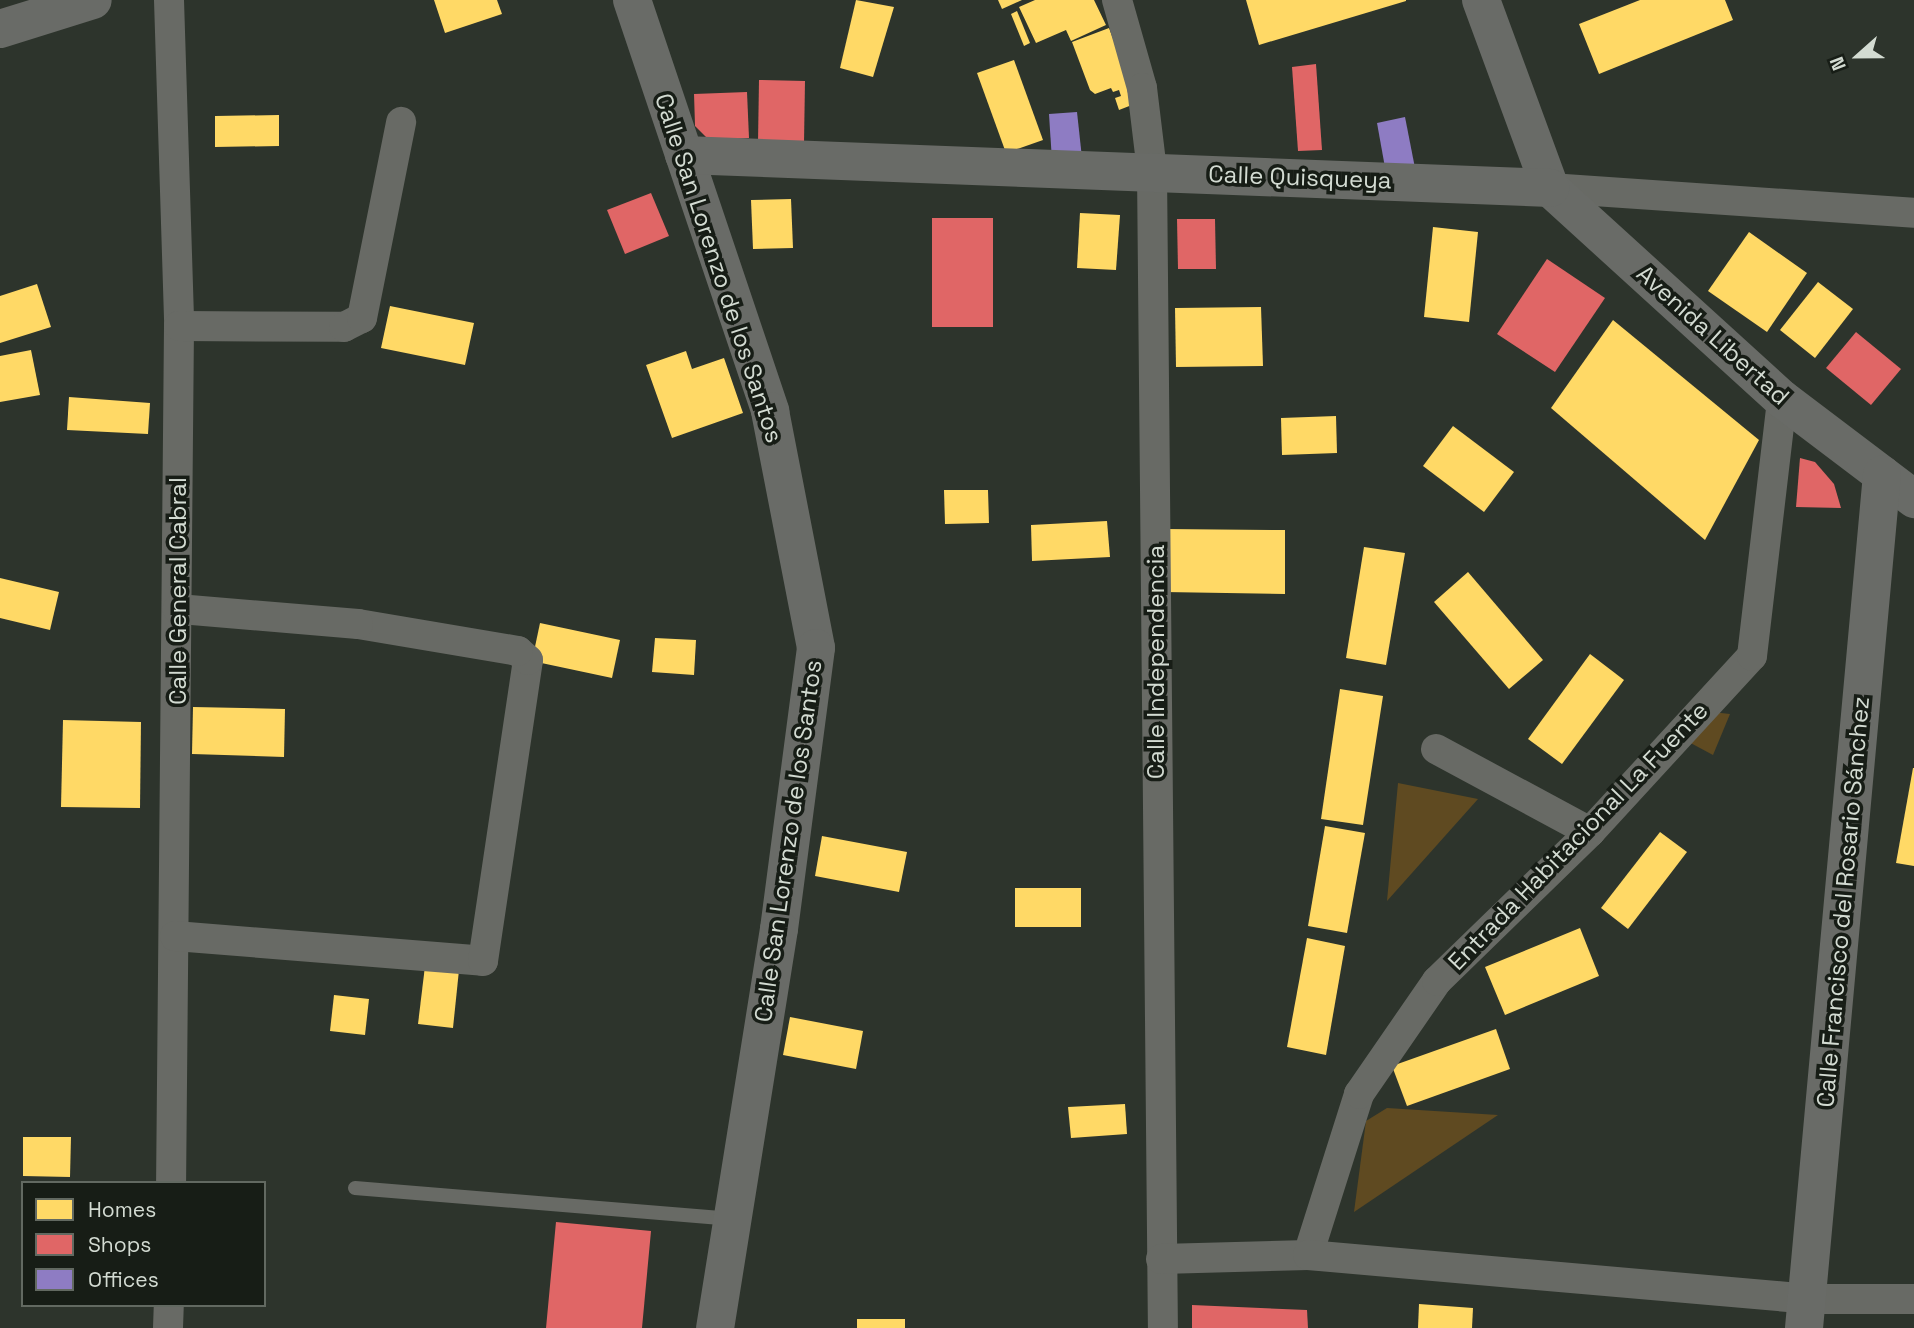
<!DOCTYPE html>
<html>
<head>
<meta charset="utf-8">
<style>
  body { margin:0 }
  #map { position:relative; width:1914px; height:1328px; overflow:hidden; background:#2d342c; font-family:"Space Grotesk",sans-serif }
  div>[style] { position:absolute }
  .green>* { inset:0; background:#5f4a21 }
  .homes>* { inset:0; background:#ffd966 }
  .shops>* { inset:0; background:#e06666 }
  .offices>* { inset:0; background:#8e7cc3 }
  .lane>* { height:14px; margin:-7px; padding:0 7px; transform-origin:7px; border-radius:7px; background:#686a65 }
  .street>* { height:30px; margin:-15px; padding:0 15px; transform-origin:15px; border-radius:15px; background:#686a65 }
  .secondary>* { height:38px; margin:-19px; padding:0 19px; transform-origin:19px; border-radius:19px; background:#696b67 }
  span { translate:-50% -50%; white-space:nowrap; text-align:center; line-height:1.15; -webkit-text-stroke:7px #171d16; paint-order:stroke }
  .street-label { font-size:24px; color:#d3dbd2 }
  .legend { position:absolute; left:21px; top:1181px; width:245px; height:126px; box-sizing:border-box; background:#171d16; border:2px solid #626961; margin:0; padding:9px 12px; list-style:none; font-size:21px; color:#d3dbd2 }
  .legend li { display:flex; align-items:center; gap:14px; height:35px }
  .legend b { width:35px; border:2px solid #626961 }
  .north { position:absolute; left:1823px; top:21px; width:70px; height:70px; -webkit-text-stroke:5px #171d16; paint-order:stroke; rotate:249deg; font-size:19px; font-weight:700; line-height:28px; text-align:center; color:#d3dbd2 }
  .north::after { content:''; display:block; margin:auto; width:24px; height:32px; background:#d3dbd2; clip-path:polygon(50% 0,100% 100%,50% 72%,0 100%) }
</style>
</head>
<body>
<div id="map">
  <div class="green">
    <i style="clip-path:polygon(1712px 712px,1730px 714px,1713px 755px,1685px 740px)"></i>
    <i style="clip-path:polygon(1398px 783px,1478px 799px,1387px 901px)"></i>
    <i style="clip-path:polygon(1387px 1108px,1498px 1115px,1354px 1212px,1366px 1121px)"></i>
  </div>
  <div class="homes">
    <i style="clip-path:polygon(434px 0,497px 0,502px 14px,445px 33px)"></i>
    <i style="clip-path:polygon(856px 0,894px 7px,873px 77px,840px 68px)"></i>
    <i style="clip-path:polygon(998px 0,1022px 0,1002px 9px)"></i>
    <i style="clip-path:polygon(1035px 0,1094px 0,1106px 25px,1071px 41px,1066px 30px,1036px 43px,1019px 7px)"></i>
    <i style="clip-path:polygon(1246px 0,1406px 0,1406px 1px,1259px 45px)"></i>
    <i style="clip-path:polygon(1640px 0,1725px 0,1733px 20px,1599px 74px,1579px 24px)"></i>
    <i style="clip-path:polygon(1017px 11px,1030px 43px,1024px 46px,1011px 14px)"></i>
    <i style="clip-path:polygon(1109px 28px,1137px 103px,1119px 110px,1115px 98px,1121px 96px,1119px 90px,1113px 92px,1111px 88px,1095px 94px,1090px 90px,1072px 42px)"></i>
    <i style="clip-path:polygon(1014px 60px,1043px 140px,1006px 153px,977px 73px)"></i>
    <i style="clip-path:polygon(279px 115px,279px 146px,215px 147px,215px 116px)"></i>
    <i style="clip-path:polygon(791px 199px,793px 248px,753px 249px,751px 200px)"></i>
    <i style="clip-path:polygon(1080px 213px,1120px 215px,1116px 270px,1077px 268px)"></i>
    <i style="clip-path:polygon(1433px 227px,1478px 232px,1469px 322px,1424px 317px)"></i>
    <i style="clip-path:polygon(1749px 232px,1807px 273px,1767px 332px,1708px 291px)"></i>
    <i style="clip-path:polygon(1818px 282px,1853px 309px,1815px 358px,1780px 330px)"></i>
    <i style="clip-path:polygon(37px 284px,51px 327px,0 343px,0 296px)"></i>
    <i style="clip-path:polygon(390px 306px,474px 323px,465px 365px,381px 348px)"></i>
    <i style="clip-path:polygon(1261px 307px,1263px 366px,1176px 367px,1175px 308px)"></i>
    <i style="clip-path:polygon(1613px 320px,1759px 440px,1705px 540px,1551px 408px)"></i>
    <i style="clip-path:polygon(31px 350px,40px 395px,0 402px,0 356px)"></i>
    <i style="clip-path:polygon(686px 351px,692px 369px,724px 358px,743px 413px,672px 438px,646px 365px)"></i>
    <i style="clip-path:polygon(69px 397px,150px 403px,148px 434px,67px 430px)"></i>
    <i style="clip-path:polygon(1336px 416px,1337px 453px,1282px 455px,1281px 418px)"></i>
    <i style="clip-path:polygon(1453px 426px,1514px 472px,1484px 512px,1423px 466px)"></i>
    <i style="clip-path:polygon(944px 490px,988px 490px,989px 523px,945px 524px)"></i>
    <i style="clip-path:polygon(1107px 521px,1110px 557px,1032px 561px,1031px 525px)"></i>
    <i style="clip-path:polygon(1164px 529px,1285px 530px,1285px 594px,1164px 592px)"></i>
    <i style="clip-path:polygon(1364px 547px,1405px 553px,1386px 665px,1346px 658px)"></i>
    <i style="clip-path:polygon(1468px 572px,1543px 660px,1509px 689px,1434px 602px)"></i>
    <i style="clip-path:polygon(0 578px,59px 592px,50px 630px,0 618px)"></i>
    <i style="clip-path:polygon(540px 623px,620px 640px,612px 678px,532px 661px)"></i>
    <i style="clip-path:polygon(655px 638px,696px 640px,694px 675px,652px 672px)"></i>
    <i style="clip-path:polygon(1590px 654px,1624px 680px,1562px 764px,1528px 739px)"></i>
    <i style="clip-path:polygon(1340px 689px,1383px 696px,1363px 825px,1321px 819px)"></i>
    <i style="clip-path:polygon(193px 707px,285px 709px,284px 757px,192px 754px)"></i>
    <i style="clip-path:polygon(63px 720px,141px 722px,140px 808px,61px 807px)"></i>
    <i style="clip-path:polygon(1913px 768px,1914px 768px,1914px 866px,1896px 863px)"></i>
    <i style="clip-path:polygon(1325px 826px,1365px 833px,1347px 933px,1308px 926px)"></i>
    <i style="clip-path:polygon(1660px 832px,1687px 852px,1628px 929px,1601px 908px)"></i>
    <i style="clip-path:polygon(822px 836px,907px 852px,899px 892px,815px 876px)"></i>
    <i style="clip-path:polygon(1015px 888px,1081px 888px,1081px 927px,1015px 927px)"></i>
    <i style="clip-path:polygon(1580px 928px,1599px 976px,1505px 1015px,1485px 967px)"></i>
    <i style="clip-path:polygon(1307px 938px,1345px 946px,1326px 1055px,1287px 1047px)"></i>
    <i style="clip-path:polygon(425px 966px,459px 970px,453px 1028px,418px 1024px)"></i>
    <i style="clip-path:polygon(334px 995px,369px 999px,365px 1035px,330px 1031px)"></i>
    <i style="clip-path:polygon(790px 1017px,863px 1031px,856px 1069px,783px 1055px)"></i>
    <i style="clip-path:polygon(1496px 1029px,1510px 1069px,1407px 1106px,1392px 1066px)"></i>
    <i style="clip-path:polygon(1125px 1104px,1127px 1134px,1071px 1138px,1068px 1107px)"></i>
    <i style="clip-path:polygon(23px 1137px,71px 1137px,70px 1177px,23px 1176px)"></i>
    <i style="clip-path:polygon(1419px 1304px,1473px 1308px,1472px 1328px,1418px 1328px)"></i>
    <i style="clip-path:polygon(857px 1319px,905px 1319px,905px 1328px,857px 1328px)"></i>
  </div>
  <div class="shops">
    <i style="clip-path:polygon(1316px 64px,1322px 150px,1298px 151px,1292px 67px)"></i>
    <i style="clip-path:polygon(759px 80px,805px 81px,804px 143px,758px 142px)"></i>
    <i style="clip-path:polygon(747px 92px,749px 138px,709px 140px,695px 126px,694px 94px)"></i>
    <i style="clip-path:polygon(651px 193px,669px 236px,625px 254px,607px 210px)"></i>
    <i style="clip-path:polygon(932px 218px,993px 218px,993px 327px,932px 327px)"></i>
    <i style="clip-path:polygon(1177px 219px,1215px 219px,1216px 269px,1178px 269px)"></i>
    <i style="clip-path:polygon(1547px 259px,1605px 298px,1555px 372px,1497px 334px)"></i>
    <i style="clip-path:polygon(1856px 332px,1901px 369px,1871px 405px,1826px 368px)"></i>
    <i style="clip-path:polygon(1800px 458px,1815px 462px,1834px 484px,1841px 508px,1796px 507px)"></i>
    <i style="clip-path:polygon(556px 1222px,651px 1231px,642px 1328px,546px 1328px)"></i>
    <i style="clip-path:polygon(1192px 1305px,1307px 1310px,1308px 1328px,1192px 1328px)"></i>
  </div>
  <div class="offices">
    <i style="clip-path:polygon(1077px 112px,1082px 158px,1052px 161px,1049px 114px)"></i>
    <i style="clip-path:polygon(1405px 117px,1415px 168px,1386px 173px,1377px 123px)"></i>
  </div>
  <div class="lane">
    <i style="left:355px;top:1188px;width:376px;rotate:4.7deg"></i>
  </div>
  <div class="street">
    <i style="left:169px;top:0;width:326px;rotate:88.2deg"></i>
    <i style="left:179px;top:326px;width:857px;rotate:90.53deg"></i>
    <i style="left:1117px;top:0;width:91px;rotate:74.1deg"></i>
    <i style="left:1142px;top:88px;width:84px;rotate:83.1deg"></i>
    <i style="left:1152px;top:171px;width:1157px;rotate:89.46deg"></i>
    <i style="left:1550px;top:188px;width:365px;rotate:3.9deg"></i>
    <i style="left:179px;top:326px;width:165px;rotate:0.3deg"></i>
    <i style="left:344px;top:327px;width:20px;rotate:-27deg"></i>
    <i style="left:362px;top:318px;width:200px;rotate:-78.7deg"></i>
    <i style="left:1436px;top:749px;width:175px;rotate:28.3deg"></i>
    <i style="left:175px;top:936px;width:309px;rotate:4.6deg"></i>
    <i style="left:483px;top:961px;width:304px;rotate:-81.5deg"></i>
    <i style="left:528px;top:660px;width:13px;rotate:-138deg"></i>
    <i style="left:518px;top:651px;width:162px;rotate:-170.4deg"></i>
    <i style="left:358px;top:624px;width:181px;rotate:-175.2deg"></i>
    <i style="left:1308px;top:1255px;width:169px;rotate:-72.4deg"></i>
    <i style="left:1359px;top:1094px;width:137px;rotate:-55.4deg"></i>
    <i style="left:1437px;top:981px;width:214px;rotate:-44.2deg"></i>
    <i style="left:1590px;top:832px;width:239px;rotate:-47.4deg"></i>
    <i style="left:1752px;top:656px;width:259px;rotate:-83.3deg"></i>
    <i style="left:1161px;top:1259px;width:147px;rotate:-1.6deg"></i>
    <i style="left:1308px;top:1255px;width:500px;rotate:5deg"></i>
    <i style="left:1806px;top:1299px;width:108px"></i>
    <i style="left:168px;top:1328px;width:23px;rotate:-88deg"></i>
  </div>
  <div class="secondary">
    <i style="left:632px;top:0;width:434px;rotate:71.4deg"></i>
    <i style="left:770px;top:411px;width:241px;rotate:79deg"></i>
    <i style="left:816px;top:648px;width:283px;rotate:97.5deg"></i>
    <i style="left:779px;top:929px;width:404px;rotate:99.1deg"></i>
    <i style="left:1481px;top:0;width:200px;rotate:69.8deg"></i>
    <i style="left:1550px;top:188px;width:314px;rotate:42.3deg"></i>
    <i style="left:1782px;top:399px;width:166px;rotate:37.1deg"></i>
    <i style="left:0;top:29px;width:97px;rotate:-17.3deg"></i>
    <i style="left:684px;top:155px;width:867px;rotate:2.18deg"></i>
    <i style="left:1804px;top:1328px;width:857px;rotate:-84.78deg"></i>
  </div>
  <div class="street-label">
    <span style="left:1300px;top:177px;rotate:2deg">Calle Quisqueya</span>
    <span style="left:719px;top:268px;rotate:72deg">Calle San Lorenzo de los Santos</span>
    <span style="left:1713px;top:335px;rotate:42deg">Avenida Libertad</span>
    <span style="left:178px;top:591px;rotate:-90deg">Calle General Cabral</span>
    <span style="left:1156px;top:662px;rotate:-90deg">Calle Independencia</span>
    <span style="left:1578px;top:836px;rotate:-46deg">Entrada Habitacional La Fuente</span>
    <span style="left:788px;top:841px;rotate:-82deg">Calle San Lorenzo de los Santos</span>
    <span style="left:1843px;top:902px;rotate:-85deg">Calle Francisco del Rosario Sánchez</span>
  </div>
  <ul class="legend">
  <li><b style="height:19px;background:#ffd966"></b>Homes</li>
  <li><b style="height:19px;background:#e06666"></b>Shops</li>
  <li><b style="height:19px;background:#8e7cc3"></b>Offices</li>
  </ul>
  <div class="north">N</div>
</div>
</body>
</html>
